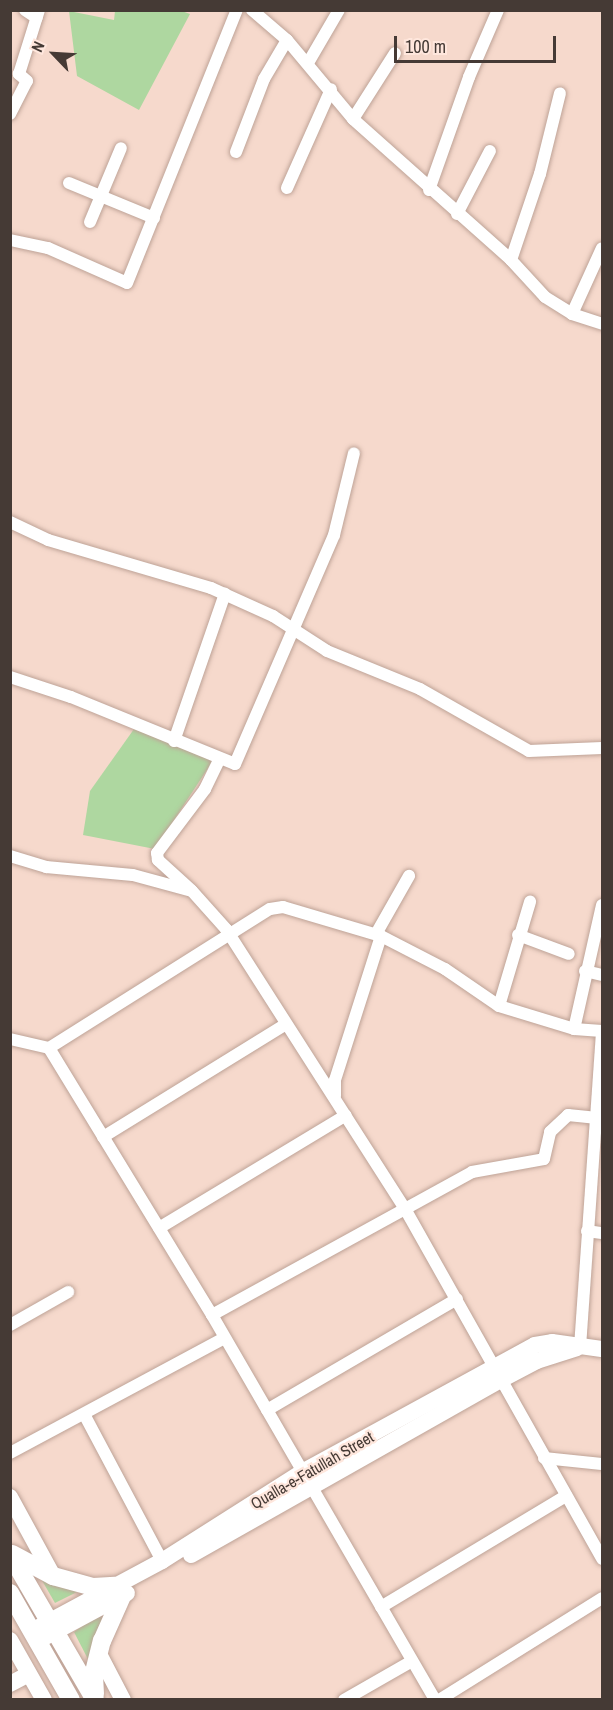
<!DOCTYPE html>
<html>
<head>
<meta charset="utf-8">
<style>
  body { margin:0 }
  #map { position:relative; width:613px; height:1710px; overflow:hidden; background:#f6d9cc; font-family:"Archivo Narrow",sans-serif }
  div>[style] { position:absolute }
  .green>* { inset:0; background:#aed7a0 }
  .roads { filter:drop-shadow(0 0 2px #bea397) drop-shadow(0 0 2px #bea397) }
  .street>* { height:12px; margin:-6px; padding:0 6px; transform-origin:6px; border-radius:6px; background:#fff }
  .secondary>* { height:16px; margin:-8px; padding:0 8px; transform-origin:8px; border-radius:8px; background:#fff }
  .primary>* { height:18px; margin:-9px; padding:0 9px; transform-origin:9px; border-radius:9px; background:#fff }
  span { translate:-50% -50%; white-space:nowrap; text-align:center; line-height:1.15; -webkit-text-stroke:4.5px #ffe7dd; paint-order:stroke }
  .street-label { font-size:16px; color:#453a35 }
  .frame { position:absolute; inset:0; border:12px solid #453a35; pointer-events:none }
  .north { position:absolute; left:24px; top:24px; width:60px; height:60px; -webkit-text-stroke:4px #ffe7dd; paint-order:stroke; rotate:295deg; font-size:16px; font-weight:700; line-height:24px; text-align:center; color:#453a35 }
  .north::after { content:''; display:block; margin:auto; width:21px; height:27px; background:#453a35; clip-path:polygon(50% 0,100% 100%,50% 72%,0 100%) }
  .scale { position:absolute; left:394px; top:36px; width:162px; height:27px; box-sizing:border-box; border:3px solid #453a35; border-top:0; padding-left:8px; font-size:18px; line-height:21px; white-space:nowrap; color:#453a35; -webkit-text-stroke:4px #ffe7dd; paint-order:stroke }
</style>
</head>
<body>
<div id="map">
  <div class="green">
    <i style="clip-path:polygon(179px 10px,190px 14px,139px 110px,77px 76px,69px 11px,114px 20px,115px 11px)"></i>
    <i style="clip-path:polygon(134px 729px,214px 759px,155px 849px,83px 835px,90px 791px)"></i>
    <i style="clip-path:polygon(40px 1577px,83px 1589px,55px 1603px)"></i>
    <i style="clip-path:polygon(108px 1608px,91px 1665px,74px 1632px)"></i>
  </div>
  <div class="roads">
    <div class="street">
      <i style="left:25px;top:10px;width:14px;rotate:34deg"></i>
      <i style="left:252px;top:10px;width:46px;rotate:40.6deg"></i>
      <i style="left:287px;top:40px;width:103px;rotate:50.1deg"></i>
      <i style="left:353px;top:119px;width:212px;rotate:41.7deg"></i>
      <i style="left:511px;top:260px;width:50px;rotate:47.4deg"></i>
      <i style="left:545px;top:297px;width:32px;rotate:32deg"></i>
      <i style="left:572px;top:314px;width:32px;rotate:18deg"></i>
      <i style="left:308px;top:63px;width:61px;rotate:-59.7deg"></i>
      <i style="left:10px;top:114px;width:37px;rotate:-63deg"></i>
      <i style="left:27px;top:81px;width:11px;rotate:-139deg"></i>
      <i style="left:19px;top:74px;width:67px;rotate:-72.6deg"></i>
      <i style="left:353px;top:119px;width:78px;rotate:-57.5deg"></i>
      <i style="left:236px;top:152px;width:78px;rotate:-69deg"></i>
      <i style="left:264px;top:79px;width:45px;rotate:-59.5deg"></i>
      <i style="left:69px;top:183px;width:92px;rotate:22.4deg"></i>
      <i style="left:287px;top:188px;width:108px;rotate:-66deg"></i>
      <i style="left:429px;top:190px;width:120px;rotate:-70.5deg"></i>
      <i style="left:469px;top:77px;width:73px;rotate:-66.6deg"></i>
      <i style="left:457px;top:214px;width:71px;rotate:-62.4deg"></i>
      <i style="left:90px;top:222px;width:80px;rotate:-67.3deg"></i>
      <i style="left:10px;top:240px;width:39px;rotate:12deg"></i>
      <i style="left:48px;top:248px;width:86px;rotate:23.9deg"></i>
      <i style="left:127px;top:283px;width:294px;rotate:-68.1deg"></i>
      <i style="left:511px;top:260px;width:91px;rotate:-71.4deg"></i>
      <i style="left:540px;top:174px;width:83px;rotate:-76.1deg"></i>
      <i style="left:572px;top:314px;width:72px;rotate:-65.6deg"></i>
      <i style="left:10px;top:522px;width:42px;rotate:25.3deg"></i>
      <i style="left:48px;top:540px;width:170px;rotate:16.4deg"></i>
      <i style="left:211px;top:588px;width:68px;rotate:24.3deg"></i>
      <i style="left:273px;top:616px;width:64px;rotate:32.9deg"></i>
      <i style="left:327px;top:651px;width:100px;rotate:22.2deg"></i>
      <i style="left:420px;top:689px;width:125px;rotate:29.6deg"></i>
      <i style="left:529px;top:751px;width:73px;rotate:-2.4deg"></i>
      <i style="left:10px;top:677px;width:64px;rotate:18.2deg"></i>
      <i style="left:71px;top:697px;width:177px;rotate:22.2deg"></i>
      <i style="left:235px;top:764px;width:249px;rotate:-66.6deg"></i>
      <i style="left:334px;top:535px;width:84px;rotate:-76.3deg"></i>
      <i style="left:174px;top:741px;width:156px;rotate:-70.9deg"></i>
      <i style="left:10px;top:856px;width:38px;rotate:17deg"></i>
      <i style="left:46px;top:867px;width:87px;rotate:5.3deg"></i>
      <i style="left:133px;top:875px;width:61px;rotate:15.2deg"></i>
      <i style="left:192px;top:891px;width:51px;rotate:48.2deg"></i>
      <i style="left:226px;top:929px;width:330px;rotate:57.4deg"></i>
      <i style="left:404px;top:1207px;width:404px;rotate:60.6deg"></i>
      <i style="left:191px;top:890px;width:45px;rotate:-137.7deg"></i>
      <i style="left:158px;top:860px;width:7px;rotate:-98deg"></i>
      <i style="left:157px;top:853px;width:80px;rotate:-53.1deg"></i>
      <i style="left:205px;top:789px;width:32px;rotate:-64deg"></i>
      <i style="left:602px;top:905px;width:127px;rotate:102.7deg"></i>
      <i style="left:574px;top:1029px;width:28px;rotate:4deg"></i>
      <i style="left:376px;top:934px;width:67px;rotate:-60.4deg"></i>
      <i style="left:518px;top:935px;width:54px;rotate:20.4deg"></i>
      <i style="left:585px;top:971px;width:17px;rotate:13deg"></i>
      <i style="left:499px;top:1006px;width:109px;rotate:-73.4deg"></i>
      <i style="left:10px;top:1039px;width:40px;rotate:13deg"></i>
      <i style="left:49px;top:1048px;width:261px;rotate:-32.2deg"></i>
      <i style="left:270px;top:909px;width:13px;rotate:-9deg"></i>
      <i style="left:283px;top:907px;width:102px;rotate:16.5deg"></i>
      <i style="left:381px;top:936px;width:72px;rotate:27.3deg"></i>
      <i style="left:445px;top:969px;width:65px;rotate:34.4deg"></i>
      <i style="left:499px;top:1006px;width:78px;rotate:17deg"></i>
      <i style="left:49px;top:1048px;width:313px;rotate:58.6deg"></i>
      <i style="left:212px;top:1315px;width:445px;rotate:59.9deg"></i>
      <i style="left:335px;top:1096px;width:16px;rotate:-90deg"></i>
      <i style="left:335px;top:1080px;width:151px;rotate:-72.3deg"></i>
      <i style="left:103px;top:1137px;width:215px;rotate:-31.7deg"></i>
      <i style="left:159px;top:1228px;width:218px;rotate:-31.1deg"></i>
      <i style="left:587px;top:1231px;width:15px;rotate:8deg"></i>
      <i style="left:212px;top:1315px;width:297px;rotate:-28.8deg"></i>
      <i style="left:472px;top:1172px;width:73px;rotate:-10.2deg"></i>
      <i style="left:544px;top:1159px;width:28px;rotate:-77deg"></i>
      <i style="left:550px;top:1132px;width:25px;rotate:-43deg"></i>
      <i style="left:568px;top:1115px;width:27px;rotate:6deg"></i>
      <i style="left:10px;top:1325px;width:67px;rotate:-29.6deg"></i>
      <i style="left:580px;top:1347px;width:313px;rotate:-86deg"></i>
      <i style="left:267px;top:1410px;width:220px;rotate:-30.3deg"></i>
      <i style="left:84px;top:1414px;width:166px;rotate:62deg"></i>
      <i style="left:10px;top:1453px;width:242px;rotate:-28.2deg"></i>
      <i style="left:544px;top:1458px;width:58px;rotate:5.9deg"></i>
      <i style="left:381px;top:1607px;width:216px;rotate:-31deg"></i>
      <i style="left:344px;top:1700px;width:78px;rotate:-29.8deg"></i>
      <i style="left:439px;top:1700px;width:192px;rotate:-32deg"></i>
    </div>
    <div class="secondary">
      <i style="left:10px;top:1497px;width:90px;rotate:61.4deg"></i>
      <i style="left:191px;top:1555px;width:354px;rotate:-29.5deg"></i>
      <i style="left:499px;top:1381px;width:43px;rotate:-27.8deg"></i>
      <i style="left:537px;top:1361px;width:42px;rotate:-18deg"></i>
      <i style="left:37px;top:1628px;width:142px;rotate:-28.2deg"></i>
      <i style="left:162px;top:1561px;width:166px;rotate:-32.4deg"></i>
      <i style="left:302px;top:1472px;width:265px;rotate:-28.6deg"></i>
      <i style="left:535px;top:1345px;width:17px;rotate:-10deg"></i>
      <i style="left:552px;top:1342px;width:50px;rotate:8deg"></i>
      <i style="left:10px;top:1640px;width:69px;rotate:60.5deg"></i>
      <i style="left:38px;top:1641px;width:101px;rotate:-28.3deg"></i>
      <i style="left:99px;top:1654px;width:52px;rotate:62.4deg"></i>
      <i style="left:10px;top:1684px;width:21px;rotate:-28deg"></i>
    </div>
    <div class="primary">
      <i style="left:10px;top:1554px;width:169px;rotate:59.8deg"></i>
      <i style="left:12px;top:1554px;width:47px;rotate:28.2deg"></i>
      <i style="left:53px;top:1576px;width:41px;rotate:15.4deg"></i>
      <i style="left:93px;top:1587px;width:22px;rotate:-3deg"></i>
      <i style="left:10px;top:1593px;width:123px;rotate:60.3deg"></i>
      <i style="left:95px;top:1694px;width:22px;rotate:-93deg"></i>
      <i style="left:94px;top:1672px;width:32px;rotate:-76deg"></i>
      <i style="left:102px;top:1641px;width:49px;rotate:-66deg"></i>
    </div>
  </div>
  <div class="street-label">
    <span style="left:312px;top:1470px;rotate:-30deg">Qualla-e-Fatullah Street</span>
  </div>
  <div class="frame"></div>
  <div class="north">N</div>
  <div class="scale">100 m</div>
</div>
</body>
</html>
